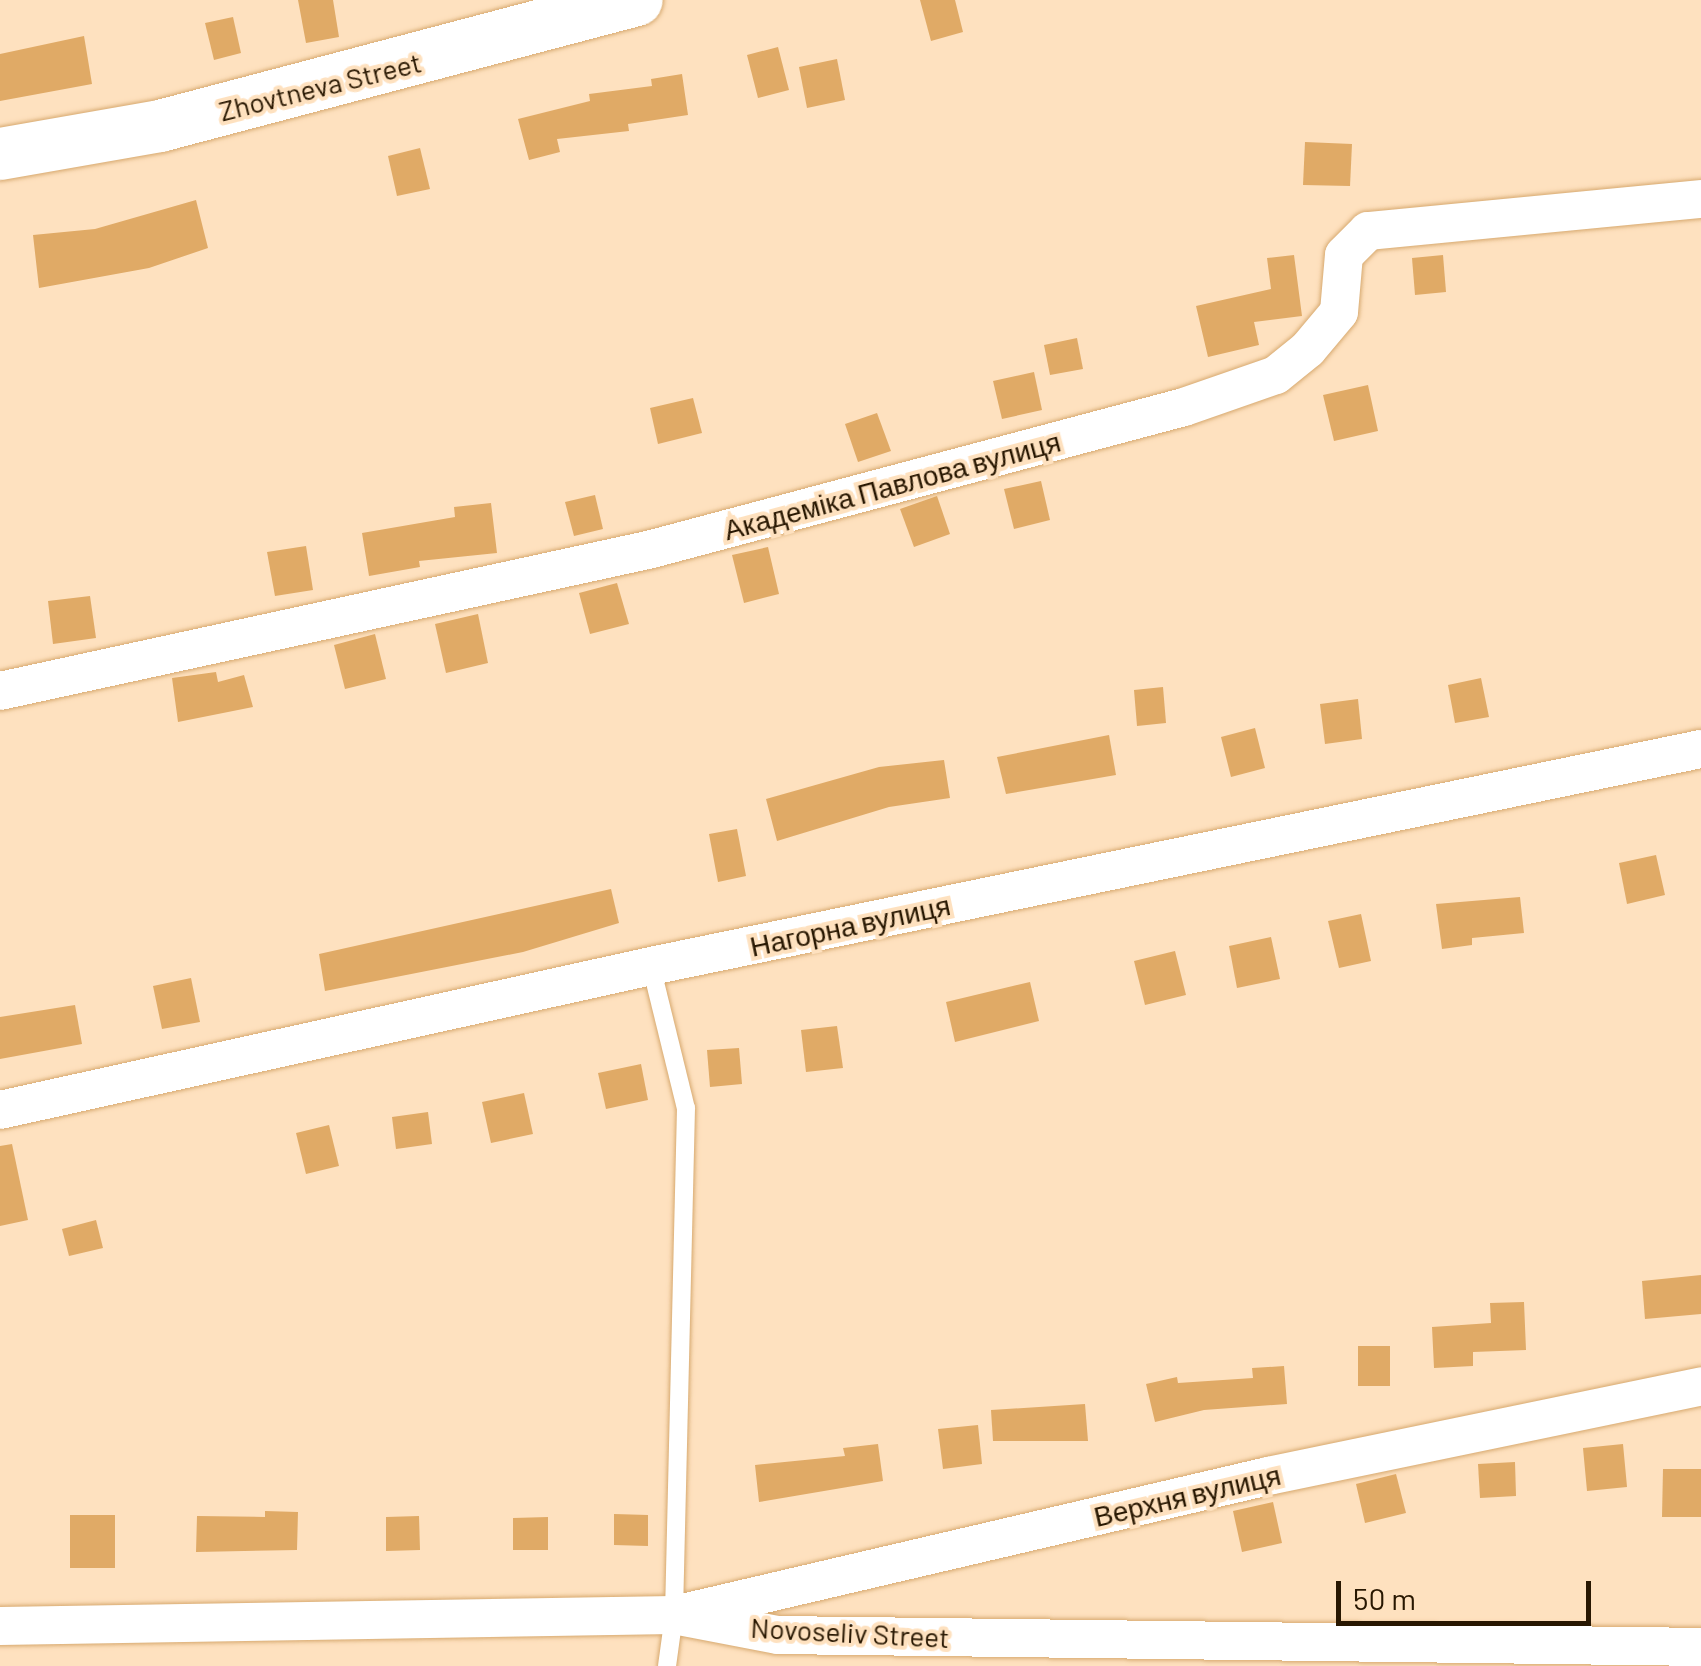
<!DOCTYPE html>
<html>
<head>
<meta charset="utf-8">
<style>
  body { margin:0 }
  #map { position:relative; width:1701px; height:1666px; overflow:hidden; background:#fee1bf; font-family:Barlow,sans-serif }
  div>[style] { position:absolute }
  .building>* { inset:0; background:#e0aa66 }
  .roads { filter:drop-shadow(0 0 2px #d7a96f) drop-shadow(0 0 2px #d7a96f) }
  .service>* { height:18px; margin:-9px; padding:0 9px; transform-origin:9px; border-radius:9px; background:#fff }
  .minor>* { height:38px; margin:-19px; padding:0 19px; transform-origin:19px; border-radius:19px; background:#fff }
  .secondary>* { height:52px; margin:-26px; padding:0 26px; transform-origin:26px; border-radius:26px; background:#fff }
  span { translate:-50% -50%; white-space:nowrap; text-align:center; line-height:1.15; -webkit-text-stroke:8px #fee1bf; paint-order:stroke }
  .street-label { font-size:28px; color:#281701 }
  .scale { position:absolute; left:1336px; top:1581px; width:255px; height:45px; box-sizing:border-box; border:5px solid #281701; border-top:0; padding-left:12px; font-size:30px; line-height:35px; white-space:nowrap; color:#281701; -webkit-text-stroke:8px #fee1bf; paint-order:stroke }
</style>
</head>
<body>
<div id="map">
  <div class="building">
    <i style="clip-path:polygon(298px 0,333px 0,339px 37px,306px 43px)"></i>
    <i style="clip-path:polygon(920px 0,955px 0,963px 32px,931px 41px)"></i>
    <i style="clip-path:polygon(233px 17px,241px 53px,214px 60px,205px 23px)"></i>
    <i style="clip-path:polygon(84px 36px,92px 84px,0 101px,0 54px)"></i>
    <i style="clip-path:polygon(778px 47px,789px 90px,758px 98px,747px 55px)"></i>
    <i style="clip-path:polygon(837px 59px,845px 100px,807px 108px,799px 67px)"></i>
    <i style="clip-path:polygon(682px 74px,688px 115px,628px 124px,629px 131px,557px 139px,560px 152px,529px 160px,518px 119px,590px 101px,589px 94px,652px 86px,651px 79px)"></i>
    <i style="clip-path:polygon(1305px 142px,1352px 144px,1350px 186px,1303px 185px)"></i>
    <i style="clip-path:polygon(420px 148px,430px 189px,397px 196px,388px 156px)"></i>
    <i style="clip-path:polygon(196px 200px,208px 248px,149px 268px,39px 288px,33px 235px,95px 229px)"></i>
    <i style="clip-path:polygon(1294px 255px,1302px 316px,1254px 322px,1259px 345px,1208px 357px,1196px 306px,1271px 289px,1267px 258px)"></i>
    <i style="clip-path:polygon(1443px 255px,1446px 292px,1415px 295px,1412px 258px)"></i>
    <i style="clip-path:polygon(1077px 338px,1083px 369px,1050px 375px,1044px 345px)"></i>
    <i style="clip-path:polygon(1034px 372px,1042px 410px,1002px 419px,993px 381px)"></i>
    <i style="clip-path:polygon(1368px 385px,1378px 431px,1334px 441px,1323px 395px)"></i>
    <i style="clip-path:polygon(693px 398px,702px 433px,658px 444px,650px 408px)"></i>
    <i style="clip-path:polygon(877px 413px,891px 451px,858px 462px,845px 424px)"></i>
    <i style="clip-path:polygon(1041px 481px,1050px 520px,1014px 529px,1004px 489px)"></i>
    <i style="clip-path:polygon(595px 495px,603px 529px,574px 536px,565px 502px)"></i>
    <i style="clip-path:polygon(937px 496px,950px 534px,914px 547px,900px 509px)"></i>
    <i style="clip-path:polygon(491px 503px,497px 553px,419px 561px,420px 567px,369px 576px,362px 533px,455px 517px,454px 507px)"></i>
    <i style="clip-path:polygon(306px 546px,313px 590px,275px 596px,267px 552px)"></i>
    <i style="clip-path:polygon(768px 547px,779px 594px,744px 603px,732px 555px)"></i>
    <i style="clip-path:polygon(617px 583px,629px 624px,590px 634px,579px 593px)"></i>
    <i style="clip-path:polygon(90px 596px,96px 638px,53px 644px,48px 601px)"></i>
    <i style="clip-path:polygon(478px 614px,488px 663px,446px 673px,435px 624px)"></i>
    <i style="clip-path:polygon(375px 634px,386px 679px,345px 689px,334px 645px)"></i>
    <i style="clip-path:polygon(216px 672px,218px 682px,244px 675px,253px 707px,178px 722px,172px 678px)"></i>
    <i style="clip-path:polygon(1481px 678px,1489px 717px,1455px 723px,1448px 685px)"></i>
    <i style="clip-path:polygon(1163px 687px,1166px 723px,1137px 726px,1134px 690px)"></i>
    <i style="clip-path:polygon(1358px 699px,1362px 739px,1325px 744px,1320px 704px)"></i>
    <i style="clip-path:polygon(1255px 728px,1265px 768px,1231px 777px,1221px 737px)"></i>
    <i style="clip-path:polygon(1109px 735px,1116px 775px,1006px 794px,997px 757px)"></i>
    <i style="clip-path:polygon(944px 760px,950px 798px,889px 807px,777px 841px,766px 799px,879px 767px)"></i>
    <i style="clip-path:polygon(737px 829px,746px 876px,718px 882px,709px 834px)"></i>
    <i style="clip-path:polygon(1656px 855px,1665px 895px,1627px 904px,1619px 863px)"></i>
    <i style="clip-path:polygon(611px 889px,619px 923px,523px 952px,325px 991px,319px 954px)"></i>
    <i style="clip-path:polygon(1520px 897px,1524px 933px,1472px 938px,1472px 945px,1442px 949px,1436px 904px)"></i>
    <i style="clip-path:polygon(1361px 914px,1371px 961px,1339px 968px,1328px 921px)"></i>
    <i style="clip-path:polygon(1271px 937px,1280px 979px,1237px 988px,1229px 946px)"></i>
    <i style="clip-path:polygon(1175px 951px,1186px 995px,1145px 1005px,1134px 961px)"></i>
    <i style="clip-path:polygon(191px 978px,200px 1022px,162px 1029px,153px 986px)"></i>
    <i style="clip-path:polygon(1030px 982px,1039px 1021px,955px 1042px,946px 1002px)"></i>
    <i style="clip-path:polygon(75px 1005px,82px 1044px,0 1059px,0 1017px)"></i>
    <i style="clip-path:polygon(837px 1026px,843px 1068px,806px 1072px,801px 1030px)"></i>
    <i style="clip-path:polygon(739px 1048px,742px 1084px,710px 1087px,707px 1050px)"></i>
    <i style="clip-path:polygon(641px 1064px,648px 1100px,606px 1109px,598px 1073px)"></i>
    <i style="clip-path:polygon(524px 1093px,533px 1134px,491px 1143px,482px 1102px)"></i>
    <i style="clip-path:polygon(428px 1112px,432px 1144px,396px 1149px,392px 1117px)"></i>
    <i style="clip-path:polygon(329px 1125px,339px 1166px,306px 1174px,296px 1133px)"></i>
    <i style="clip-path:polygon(12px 1144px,28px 1220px,0 1226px,0 1146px)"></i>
    <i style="clip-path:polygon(96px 1220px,103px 1248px,69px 1256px,62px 1229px)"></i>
    <i style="clip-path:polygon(1701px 1275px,1701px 1314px,1645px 1319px,1642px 1281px)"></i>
    <i style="clip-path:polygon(1524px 1302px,1526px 1350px,1473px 1352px,1473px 1366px,1434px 1368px,1432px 1327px,1491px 1323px,1490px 1303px)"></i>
    <i style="clip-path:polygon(1358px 1346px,1390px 1346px,1390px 1386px,1358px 1386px)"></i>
    <i style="clip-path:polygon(1284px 1366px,1287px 1404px,1204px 1410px,1155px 1422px,1146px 1384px,1177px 1377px,1178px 1383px,1253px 1378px,1252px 1368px)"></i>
    <i style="clip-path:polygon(1085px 1404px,1088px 1441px,993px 1441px,991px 1410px)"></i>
    <i style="clip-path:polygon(978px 1425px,982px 1464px,943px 1469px,938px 1429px)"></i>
    <i style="clip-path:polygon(878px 1444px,883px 1481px,759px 1502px,755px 1465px,845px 1456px,843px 1448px)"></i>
    <i style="clip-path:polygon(1623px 1444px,1627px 1487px,1587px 1491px,1583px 1448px)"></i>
    <i style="clip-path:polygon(1515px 1462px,1516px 1496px,1480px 1498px,1478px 1464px)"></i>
    <i style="clip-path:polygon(1663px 1469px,1701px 1469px,1701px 1517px,1662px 1517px)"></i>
    <i style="clip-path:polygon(1396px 1474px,1406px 1513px,1365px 1523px,1356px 1484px)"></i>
    <i style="clip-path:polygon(1273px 1502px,1282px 1543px,1242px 1552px,1233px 1511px)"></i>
    <i style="clip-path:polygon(265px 1511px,298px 1512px,297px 1550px,196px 1552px,197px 1516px,265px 1517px)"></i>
    <i style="clip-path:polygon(614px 1514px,648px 1515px,648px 1546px,614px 1545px)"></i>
    <i style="clip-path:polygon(70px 1515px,115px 1515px,115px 1568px,70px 1568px)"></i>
    <i style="clip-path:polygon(419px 1516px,420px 1550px,386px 1551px,386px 1517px)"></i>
    <i style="clip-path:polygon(548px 1517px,548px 1550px,513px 1550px,513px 1518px)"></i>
  </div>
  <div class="roads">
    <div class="service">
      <i style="left:651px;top:966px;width:146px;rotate:76.2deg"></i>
      <i style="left:686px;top:1108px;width:507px;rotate:91.36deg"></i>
      <i style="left:674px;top:1615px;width:51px;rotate:97.8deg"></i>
    </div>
    <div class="minor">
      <i style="left:0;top:691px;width:663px;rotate:-12.28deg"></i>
      <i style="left:648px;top:550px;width:555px;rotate:-14.94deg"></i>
      <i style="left:1184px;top:407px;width:97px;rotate:-19.2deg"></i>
      <i style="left:1276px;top:375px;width:41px;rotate:-39.1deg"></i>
      <i style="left:1308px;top:349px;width:48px;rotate:-50deg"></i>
      <i style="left:1339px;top:312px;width:57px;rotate:-85deg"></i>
      <i style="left:1344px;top:255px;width:34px;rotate:-45deg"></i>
      <i style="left:1368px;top:231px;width:335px;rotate:-5.5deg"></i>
      <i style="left:0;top:1110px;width:667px;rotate:-12.47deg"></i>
      <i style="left:651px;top:966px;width:1072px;rotate:-11.68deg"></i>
      <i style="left:687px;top:1612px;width:597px;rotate:-13.17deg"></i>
      <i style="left:1268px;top:1476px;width:442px;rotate:-11.7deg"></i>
      <i style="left:0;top:1626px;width:674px;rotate:-0.94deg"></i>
      <i style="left:674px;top:1615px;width:106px;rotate:10.9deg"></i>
      <i style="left:778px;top:1635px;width:923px;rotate:0.74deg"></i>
    </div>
    <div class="secondary">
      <i style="left:0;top:154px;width:162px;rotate:-9.9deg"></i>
      <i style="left:160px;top:126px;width:493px;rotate:-14.8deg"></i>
    </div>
  </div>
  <div class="street-label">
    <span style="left:320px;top:86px;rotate:-14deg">Zhovtneva Street</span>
    <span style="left:892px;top:485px;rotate:-15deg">Академіка Павлова вулиця</span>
    <span style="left:850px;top:925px;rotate:-12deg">Нагорна вулиця</span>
    <span style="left:1187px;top:1495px;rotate:-13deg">Верхня вулиця</span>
    <span style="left:850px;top:1632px;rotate:3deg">Novoseliv Street</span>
  </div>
  <div class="scale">50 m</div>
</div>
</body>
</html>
